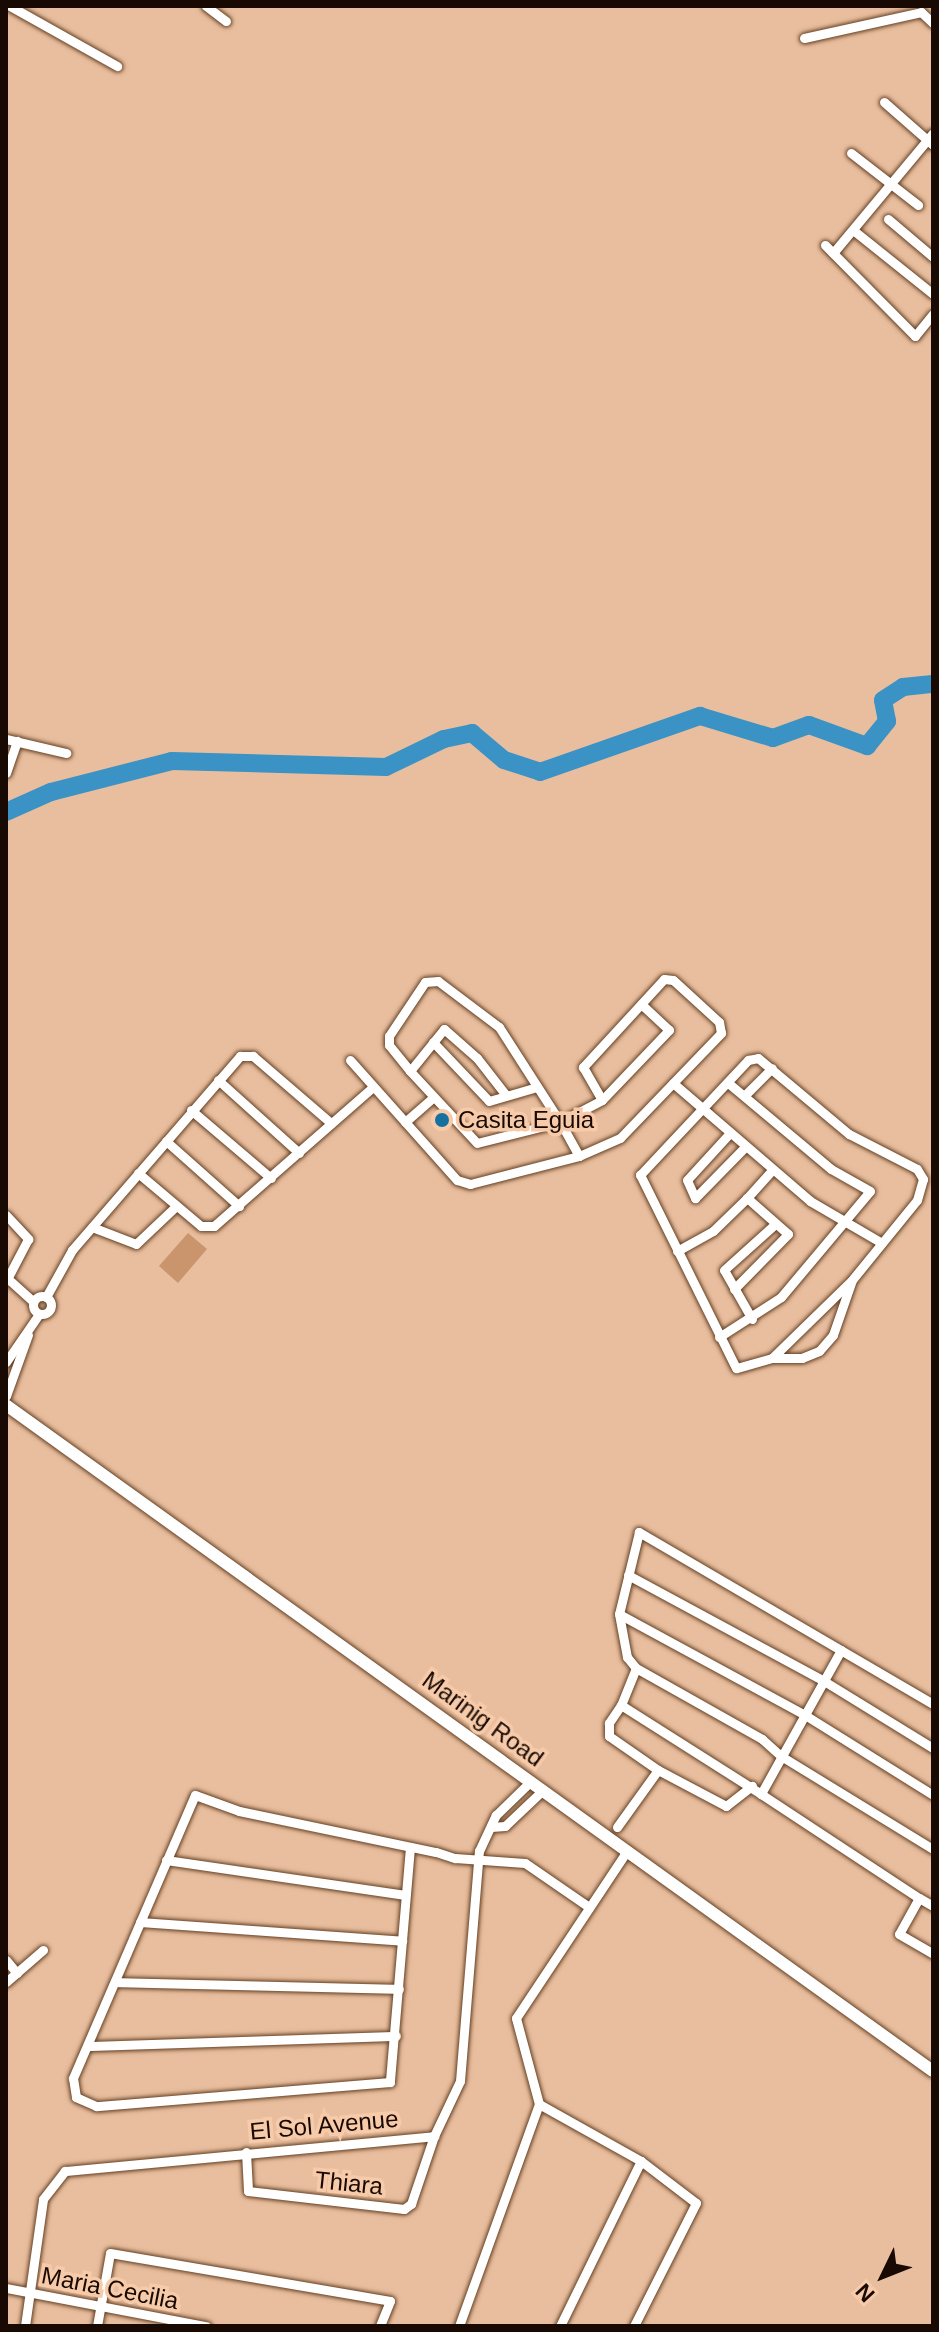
<!DOCTYPE html>
<html>
<head>
<meta charset="utf-8">
<style>
  body { margin:0 }
  #map { position:relative; width:939px; height:2332px; overflow:hidden; background:#e9be9e; font-family:Arial,sans-serif }
  div>[style] { position:absolute }
  .green>* { inset:0; background:#ca946c }
  .river>* { height:18px; margin:-9px; padding:0 9px; transform-origin:9px; border-radius:9px; background:#3b92c5 }
  .roads { filter:drop-shadow(0 0 2px #644023) drop-shadow(0 0 2px #644023) }
  .street>* { height:9px; margin:-4.5px; padding:0 4.5px; transform-origin:4.5px; border-radius:4.5px; background:#fff }
  .street>.ring { margin:-4.5px; padding:0; box-sizing:content-box; background:none; border:9px solid #fff; border-radius:50% }
  .secondary>* { height:12px; margin:-6px; padding:0 6px; transform-origin:6px; border-radius:6px; background:#fff }
  .dots>* { width:22px; height:22px; translate:-50% -50%; box-sizing:border-box; border:4px solid #f7cbaa; border-radius:50% }
  span { translate:-50% -50%; white-space:nowrap; text-align:center; line-height:1.15; -webkit-text-stroke:7px #f7cbaa; paint-order:stroke }
  .poi-label { font-size:24px; color:#180a02 }
  .left { translate:0 -50%; text-align:left }
  .street-label { font-size:24px; color:#180a02 }
  .frame { position:absolute; inset:0; border:8px solid #180a02; pointer-events:none }
  .north { position:absolute; left:843px; top:2236px; width:80px; height:80px; -webkit-text-stroke:6px #f7cbaa; paint-order:stroke; rotate:227deg; font-size:22px; font-weight:700; line-height:32px; text-align:center; color:#180a02 }
  .north::after { content:''; display:block; margin:auto; width:28px; height:36px; background:#180a02; clip-path:polygon(50% 0,100% 100%,50% 72%,0 100%) }
</style>
</head>
<body>
<div id="map">
  <div class="green">
    <i style="clip-path:polygon(188px 1233px,207px 1249px,178px 1283px,159px 1266px)"></i>
  </div>
  <div class="river">
    <i style="left:6px;top:812px;width:49px;rotate:-24deg"></i>
    <i style="left:51px;top:792px;width:125px;rotate:-14.4deg"></i>
    <i style="left:172px;top:761px;width:214px;rotate:1.6deg"></i>
    <i style="left:386px;top:767px;width:64px;rotate:-25.8deg"></i>
    <i style="left:444px;top:739px;width:29px;rotate:-12deg"></i>
    <i style="left:472px;top:733px;width:42px;rotate:40.2deg"></i>
    <i style="left:504px;top:760px;width:38px;rotate:18deg"></i>
    <i style="left:540px;top:772px;width:170px;rotate:-19.3deg"></i>
    <i style="left:700px;top:716px;width:76px;rotate:16.8deg"></i>
    <i style="left:773px;top:738px;width:38px;rotate:-20deg"></i>
    <i style="left:809px;top:725px;width:62px;rotate:19.9deg"></i>
    <i style="left:867px;top:746px;width:32px;rotate:-51deg"></i>
    <i style="left:887px;top:721px;width:21px;rotate:-101deg"></i>
    <i style="left:883px;top:700px;width:24px;rotate:-33deg"></i>
    <i style="left:903px;top:687px;width:30px;rotate:-6deg"></i>
  </div>
  <div class="roads">
    <div class="street">
      <i style="left:10px;top:6px;width:123px;rotate:29.3deg"></i>
      <i style="left:206px;top:6px;width:25px;rotate:37deg"></i>
      <i style="left:921px;top:12px;width:16px;rotate:43deg"></i>
      <i style="left:804px;top:38px;width:120px;rotate:-12.5deg"></i>
      <i style="left:884px;top:102px;width:65px;rotate:41.3deg"></i>
      <i style="left:851px;top:153px;width:85px;rotate:37.8deg"></i>
      <i style="left:888px;top:219px;width:59px;rotate:40.2deg"></i>
      <i style="left:853px;top:230px;width:102px;rotate:38.7deg"></i>
      <i style="left:825px;top:245px;width:128px;rotate:45.3deg"></i>
      <i style="left:915px;top:336px;width:28px;rotate:-51deg"></i>
      <i style="left:833px;top:253px;width:156px;rotate:-50.2deg"></i>
      <i style="left:6px;top:739px;width:62px;rotate:13.1deg"></i>
      <i style="left:6px;top:773px;width:34px;rotate:-71deg"></i>
      <i style="left:433px;top:1042px;width:81px;rotate:46.5deg"></i>
      <i style="left:489px;top:1101px;width:50px;rotate:-16.3deg"></i>
      <i style="left:758px;top:1058px;width:119px;rotate:39.9deg"></i>
      <i style="left:849px;top:1134px;width:76px;rotate:27.2deg"></i>
      <i style="left:917px;top:1169px;width:12px;rotate:59deg"></i>
      <i style="left:923px;top:1179px;width:22px;rotate:106deg"></i>
      <i style="left:917px;top:1200px;width:103px;rotate:129.1deg"></i>
      <i style="left:852px;top:1280px;width:58px;rotate:109.1deg"></i>
      <i style="left:833px;top:1335px;width:21px;rotate:131deg"></i>
      <i style="left:819px;top:1351px;width:18px;rotate:158deg"></i>
      <i style="left:802px;top:1358px;width:30px;rotate:180deg"></i>
      <i style="left:772px;top:1358px;width:37px;rotate:164deg"></i>
      <i style="left:736px;top:1368px;width:216px;rotate:-116.4deg"></i>
      <i style="left:640px;top:1175px;width:158px;rotate:-46.8deg"></i>
      <i style="left:748px;top:1060px;width:10px;rotate:-11deg"></i>
      <i style="left:350px;top:1060px;width:161px;rotate:48.3deg"></i>
      <i style="left:457px;top:1180px;width:14px;rotate:17deg"></i>
      <i style="left:470px;top:1184px;width:113px;rotate:-14.4deg"></i>
      <i style="left:579px;top:1156px;width:45px;rotate:-23.7deg"></i>
      <i style="left:620px;top:1138px;width:146px;rotate:-46.1deg"></i>
      <i style="left:721px;top:1033px;width:11px;rotate:-100deg"></i>
      <i style="left:719px;top:1022px;width:62px;rotate:-137.6deg"></i>
      <i style="left:673px;top:980px;width:9px;rotate:-174deg"></i>
      <i style="left:664px;top:979px;width:120px;rotate:132.6deg"></i>
      <i style="left:583px;top:1067px;width:38px;rotate:60deg"></i>
      <i style="left:410px;top:1071px;width:54px;rotate:-51deg"></i>
      <i style="left:444px;top:1029px;width:44px;rotate:41.3deg"></i>
      <i style="left:477px;top:1058px;width:46px;rotate:52.1deg"></i>
      <i style="left:218px;top:1080px;width:109px;rotate:42deg"></i>
      <i style="left:673px;top:1083px;width:181px;rotate:40.7deg"></i>
      <i style="left:810px;top:1201px;width:83px;rotate:30.3deg"></i>
      <i style="left:745px;top:1095px;width:38px;rotate:-45deg"></i>
      <i style="left:191px;top:1110px;width:105px;rotate:40.4deg"></i>
      <i style="left:405px;top:1122px;width:37px;rotate:-41deg"></i>
      <i style="left:729px;top:1134px;width:62px;rotate:132.4deg"></i>
      <i style="left:687px;top:1180px;width:20px;rotate:66deg"></i>
      <i style="left:695px;top:1198px;width:70px;rotate:-45.6deg"></i>
      <i style="left:166px;top:1141px;width:98px;rotate:41.7deg"></i>
      <i style="left:579px;top:1156px;width:39px;rotate:-119deg"></i>
      <i style="left:560px;top:1122px;width:113px;rotate:-122.7deg"></i>
      <i style="left:499px;top:1027px;width:76px;rotate:-143deg"></i>
      <i style="left:438px;top:981px;width:13px;rotate:176deg"></i>
      <i style="left:425px;top:982px;width:65px;rotate:123.7deg"></i>
      <i style="left:389px;top:1036px;width:9px;rotate:90deg"></i>
      <i style="left:389px;top:1045px;width:33px;rotate:51deg"></i>
      <i style="left:410px;top:1071px;width:98px;rotate:47.1deg"></i>
      <i style="left:477px;top:1143px;width:86px;rotate:-14.2deg"></i>
      <i style="left:560px;top:1122px;width:47px;rotate:-27.6deg"></i>
      <i style="left:602px;top:1100px;width:97px;rotate:-46.3deg"></i>
      <i style="left:669px;top:1030px;width:38px;rotate:-137deg"></i>
      <i style="left:138px;top:1173px;width:82px;rotate:40.1deg"></i>
      <i style="left:201px;top:1226px;width:13px"></i>
      <i style="left:214px;top:1226px;width:211px;rotate:-41.2deg"></i>
      <i style="left:6px;top:1215px;width:33px;rotate:47deg"></i>
      <i style="left:28px;top:1239px;width:47px;rotate:117.6deg"></i>
      <i style="left:92px;top:1227px;width:47px;rotate:21.1deg"></i>
      <i style="left:136px;top:1244px;width:55px;rotate:-43.5deg"></i>
      <i style="left:677px;top:1251px;width:41px;rotate:-29.1deg"></i>
      <i style="left:713px;top:1231px;width:47px;rotate:-44.1deg"></i>
      <i style="left:6px;top:1277px;width:36px;rotate:42deg"></i>
      <i style="left:734px;top:1289px;width:77px;rotate:-45.5deg"></i>
      <i style="left:788px;top:1234px;width:55px;rotate:-138.7deg"></i>
      <i style="left:747px;top:1198px;width:38px;rotate:-48deg"></i>
      <i class="ring" style="left:33px;top:1296px;width:9px;height:9px"></i>
      <i style="left:46px;top:1297px;width:54px;rotate:-61deg"></i>
      <i style="left:72px;top:1250px;width:257px;rotate:-49.1deg"></i>
      <i style="left:240px;top:1056px;width:13px"></i>
      <i style="left:253px;top:1056px;width:103px;rotate:40.7deg"></i>
      <i style="left:752px;top:1319px;width:56px;rotate:-119.7deg"></i>
      <i style="left:724px;top:1270px;width:69px;rotate:-42deg"></i>
      <i style="left:719px;top:1337px;width:74px;rotate:-32.8deg"></i>
      <i style="left:781px;top:1297px;width:138px;rotate:-50deg"></i>
      <i style="left:870px;top:1191px;width:45px;rotate:-150.6deg"></i>
      <i style="left:831px;top:1169px;width:134px;rotate:-140.1deg"></i>
      <i style="left:772px;top:1358px;width:109px;rotate:-44.3deg"></i>
      <i style="left:6px;top:1362px;width:58px;rotate:-55.5deg"></i>
      <i style="left:6px;top:1396px;width:65px;rotate:-70.2deg"></i>
      <i style="left:628px;top:1575px;width:223px;rotate:28.4deg"></i>
      <i style="left:824px;top:1681px;width:128px;rotate:31.6deg"></i>
      <i style="left:619px;top:1614px;width:212px;rotate:28.5deg"></i>
      <i style="left:805px;top:1715px;width:151px;rotate:32deg"></i>
      <i style="left:841px;top:1650px;width:165px;rotate:119.1deg"></i>
      <i style="left:761px;top:1794px;width:189px;rotate:33.4deg"></i>
      <i style="left:636px;top:1668px;width:40px;rotate:112deg"></i>
      <i style="left:621px;top:1705px;width:166px;rotate:32.4deg"></i>
      <i style="left:933px;top:1704px;width:341px;rotate:-149.7deg"></i>
      <i style="left:639px;top:1532px;width:84px;rotate:103.7deg"></i>
      <i style="left:619px;top:1614px;width:44px;rotate:79.5deg"></i>
      <i style="left:627px;top:1657px;width:14px;rotate:51deg"></i>
      <i style="left:636px;top:1668px;width:145px;rotate:29.4deg"></i>
      <i style="left:762px;top:1739px;width:25px;rotate:42deg"></i>
      <i style="left:781px;top:1756px;width:178px;rotate:31.5deg"></i>
      <i style="left:621px;top:1705px;width:22px;rotate:124deg"></i>
      <i style="left:609px;top:1723px;width:13px;rotate:90deg"></i>
      <i style="left:609px;top:1736px;width:60px;rotate:34.8deg"></i>
      <i style="left:658px;top:1770px;width:77px;rotate:27.9deg"></i>
      <i style="left:726px;top:1806px;width:33px;rotate:-38deg"></i>
      <i style="left:491px;top:1827px;width:14px;rotate:-4deg"></i>
      <i style="left:505px;top:1826px;width:52px;rotate:-43.5deg"></i>
      <i style="left:617px;top:1827px;width:70px;rotate:-54.3deg"></i>
      <i style="left:410px;top:1847px;width:236px;rotate:94.9deg"></i>
      <i style="left:390px;top:2082px;width:295px;rotate:175.3deg"></i>
      <i style="left:96px;top:2106px;width:22px;rotate:-156deg"></i>
      <i style="left:76px;top:2097px;width:19px;rotate:-99deg"></i>
      <i style="left:73px;top:2078px;width:308px;rotate:-66.7deg"></i>
      <i style="left:195px;top:1795px;width:47px;rotate:20deg"></i>
      <i style="left:239px;top:1811px;width:201px;rotate:11.8deg"></i>
      <i style="left:436px;top:1852px;width:20px;rotate:18deg"></i>
      <i style="left:455px;top:1858px;width:70px;rotate:4.1deg"></i>
      <i style="left:525px;top:1863px;width:78px;rotate:34.5deg"></i>
      <i style="left:166px;top:1860px;width:242px;rotate:8.3deg"></i>
      <i style="left:933px;top:1906px;width:16px;rotate:-150deg"></i>
      <i style="left:919px;top:1898px;width:41px;rotate:119.1deg"></i>
      <i style="left:899px;top:1934px;width:39px;rotate:30deg"></i>
      <i style="left:140px;top:1922px;width:263px;rotate:4.1deg"></i>
      <i style="left:6px;top:1960px;width:17px;rotate:50deg"></i>
      <i style="left:6px;top:1982px;width:49px;rotate:-40.9deg"></i>
      <i style="left:115px;top:1982px;width:284px;rotate:1.4deg"></i>
      <i style="left:88px;top:2046px;width:308px;rotate:-1.9deg"></i>
      <i style="left:539px;top:2104px;width:117px;rotate:29.2deg"></i>
      <i style="left:641px;top:2161px;width:69px;rotate:37.4deg"></i>
      <i style="left:696px;top:2203px;width:138px;rotate:116.8deg"></i>
      <i style="left:246px;top:2152px;width:39px;rotate:87deg"></i>
      <i style="left:248px;top:2191px;width:157px;rotate:6.6deg"></i>
      <i style="left:404px;top:2209px;width:9px;rotate:-36deg"></i>
      <i style="left:411px;top:2204px;width:72px;rotate:-71.3deg"></i>
      <i style="left:6px;top:2288px;width:204px;rotate:10.8deg"></i>
      <i style="left:25px;top:2326px;width:128px;rotate:-81.9deg"></i>
      <i style="left:43px;top:2199px;width:36px;rotate:-52deg"></i>
      <i style="left:65px;top:2171px;width:371px;rotate:-5.4deg"></i>
      <i style="left:434px;top:2136px;width:61px;rotate:-64.7deg"></i>
      <i style="left:460px;top:2081px;width:231px;rotate:-85.3deg"></i>
      <i style="left:479px;top:1851px;width:40px;rotate:-65deg"></i>
      <i style="left:496px;top:1815px;width:49px;rotate:-44.2deg"></i>
      <i style="left:97px;top:2326px;width:74px;rotate:-79.9deg"></i>
      <i style="left:110px;top:2253px;width:284px;rotate:9.7deg"></i>
      <i style="left:390px;top:2301px;width:27px;rotate:112deg"></i>
      <i style="left:459px;top:2326px;width:236px;rotate:-70.2deg"></i>
      <i style="left:539px;top:2104px;width:89px;rotate:-105deg"></i>
      <i style="left:516px;top:2018px;width:201px;rotate:-56.4deg"></i>
      <i style="left:560px;top:2326px;width:184px;rotate:-63.9deg"></i>
    </div>
    <div class="secondary">
      <i style="left:6px;top:1405px;width:1141px;rotate:35.7deg"></i>
    </div>
  </div>
  <div class="dots">
    <i style="left:442px;top:1120px;background:#1671a0"></i>
  </div>
  <div class="poi-label">
    <span class="left" style="left:458px;top:1120px">Casita Eguia</span>
  </div>
  <div class="street-label">
    <span style="left:483px;top:1719px;rotate:36deg">Marinig Road</span>
    <span style="left:324px;top:2125px;rotate:-5deg">El Sol Avenue</span>
    <span style="left:349px;top:2183px;rotate:6deg">Thiara</span>
    <span style="left:110px;top:2288px;rotate:11deg">Maria Cecilia</span>
  </div>
  <div class="frame"></div>
  <div class="north">N</div>
</div>
</body>
</html>
